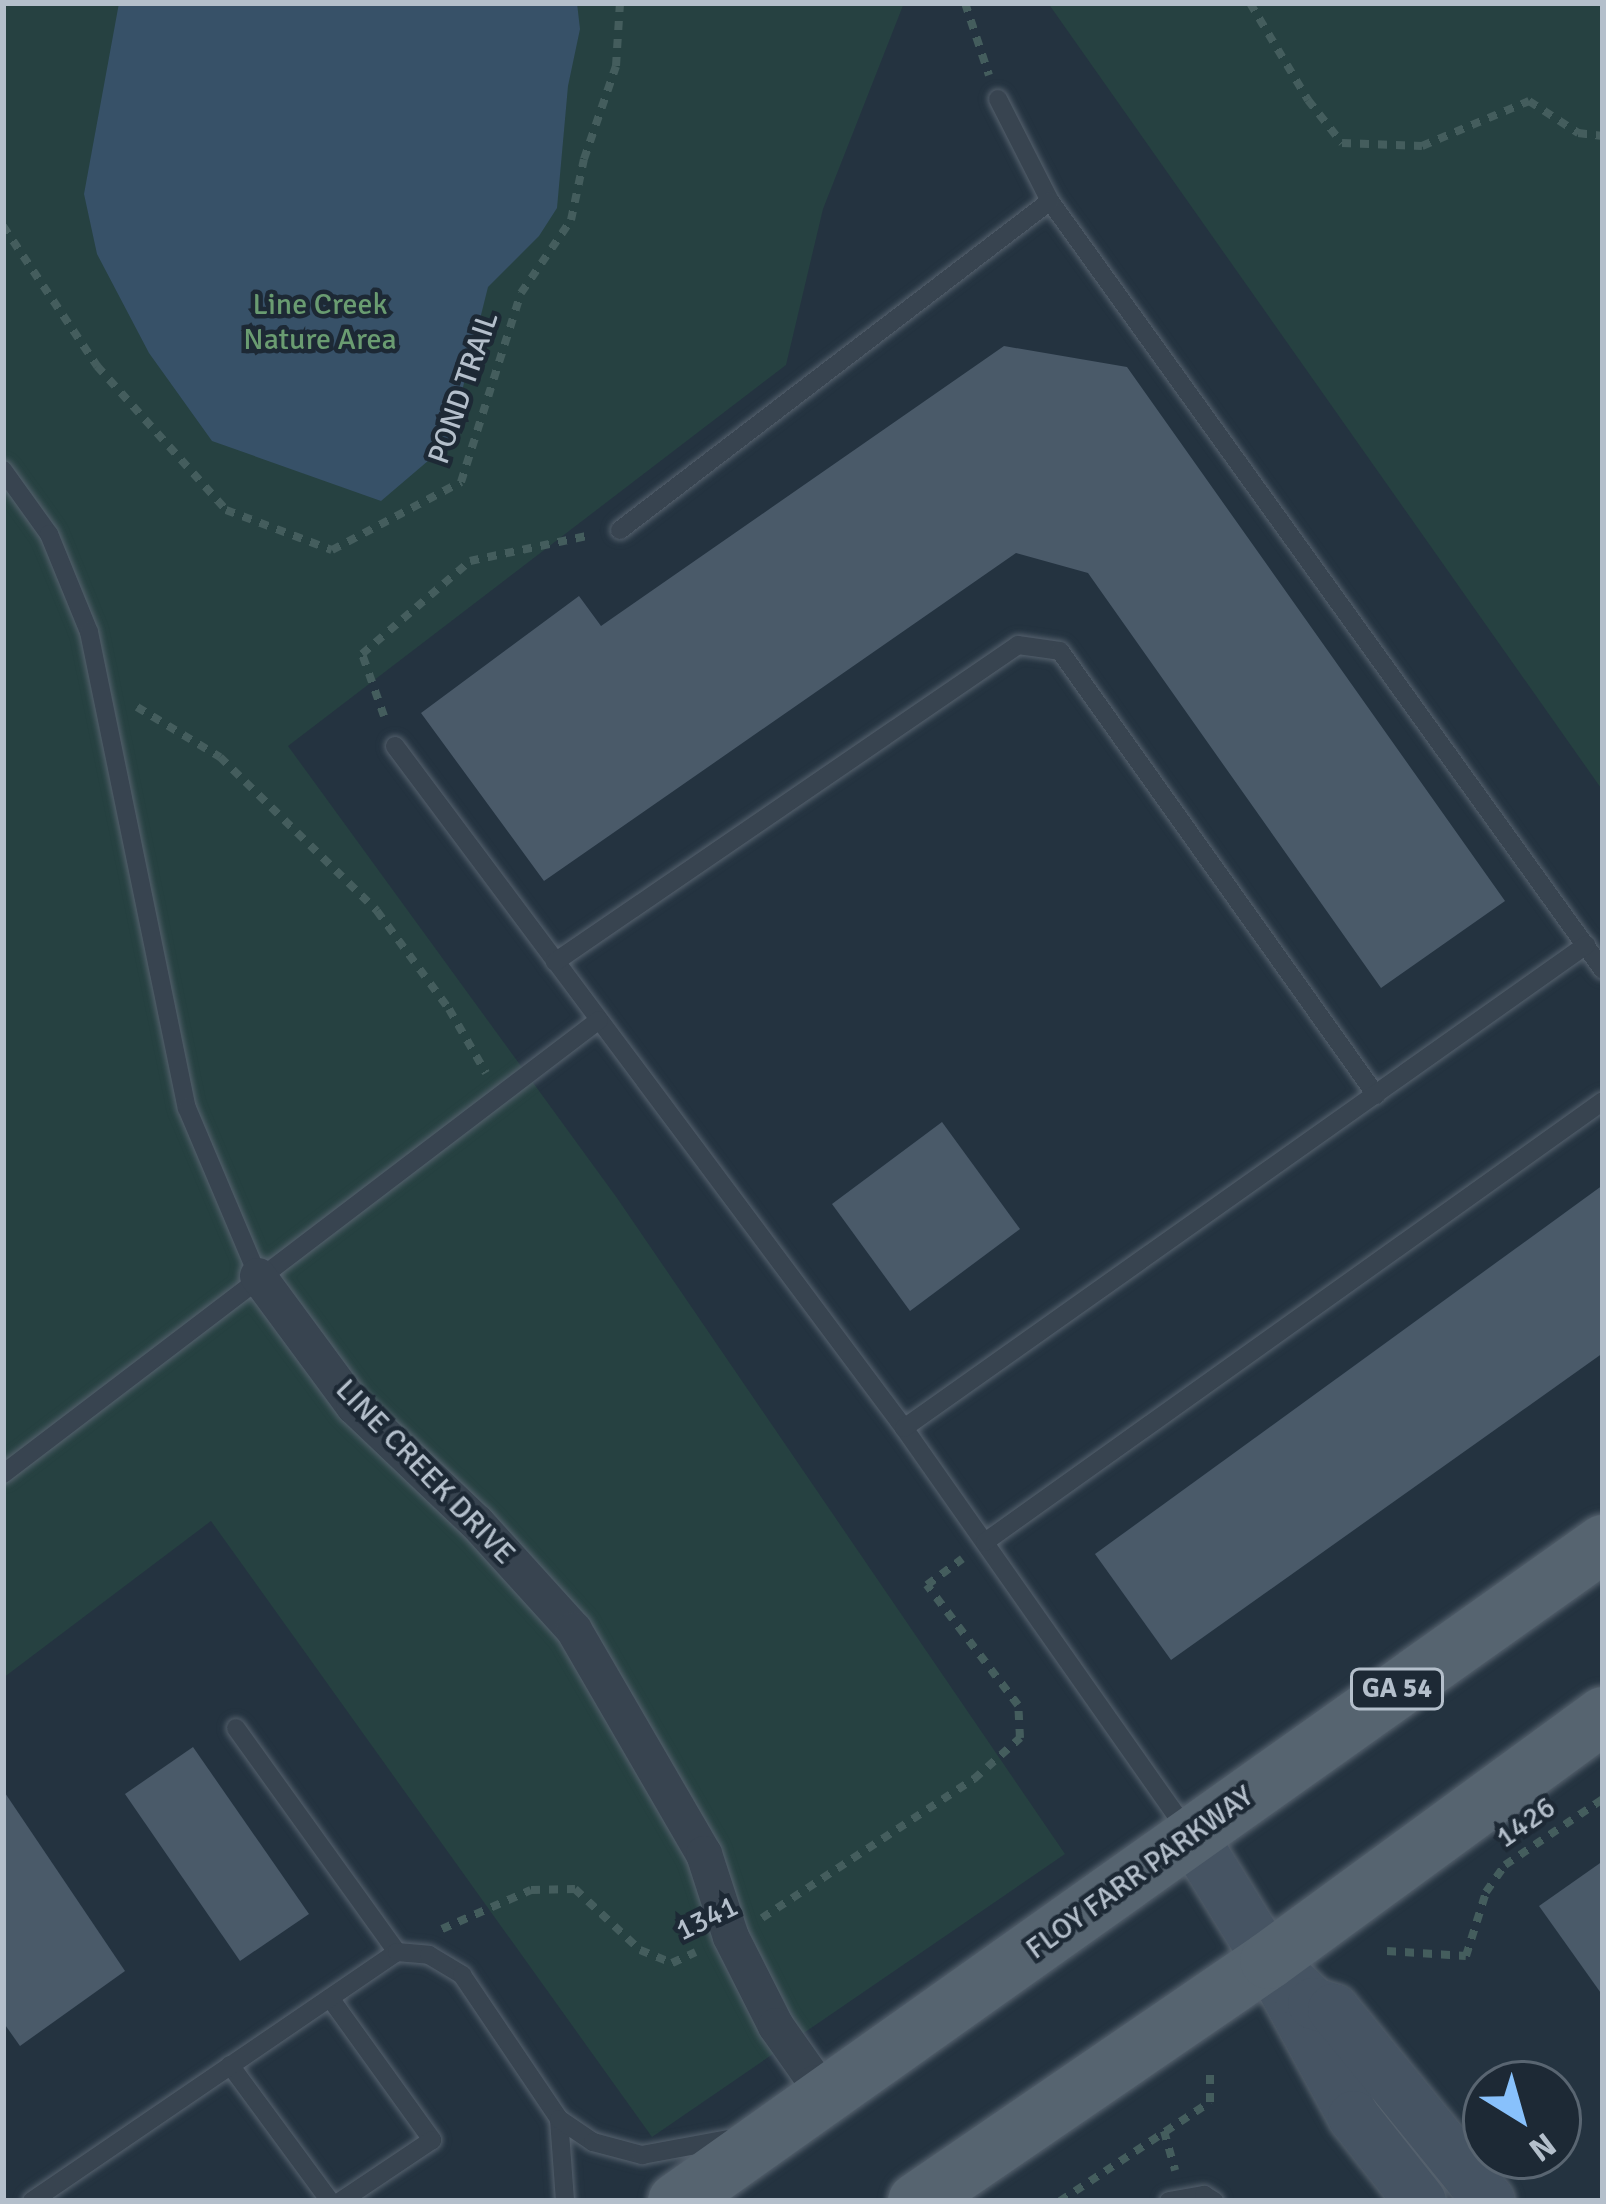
<!DOCTYPE html>
<html>
<head>
<meta charset="utf-8">
<style>
  body { margin:0 }
  #map { position:relative; width:1606px; height:2204px; overflow:hidden; background:#243340; font-family:Signika,sans-serif }
  div>[style] { position:absolute }
  .green>* { inset:0; background:#264141 }
  .water>* { inset:0; background:#375168 }
  .building>* { inset:0; background:#4a5a69 }
  .path>* { height:8px; margin-top:-4px; transform-origin:0; background:repeating-linear-gradient(90deg,#445d5d 0 9px,transparent 0 18px) }
  .roads { filter:drop-shadow(0 0 3px #56626e) drop-shadow(0 0 3px #56626e) }
  .lane>* { height:18px; margin:-9px; padding:0 9px; transform-origin:9px; border-radius:9px; background:#384450 }
  .street>* { height:36px; margin:-18px; padding:0 18px; transform-origin:18px; border-radius:18px; background:#384450 }
  .secondary>* { height:51px; margin:-25.5px; padding:0 25.5px; transform-origin:25.5px; border-radius:25.5px; background:#465463 }
  .primary>* { height:57px; margin:-28.5px; padding:0 28.5px; transform-origin:28.5px; border-radius:28.5px; background:#566470 }
  span { translate:-50% -50%; white-space:nowrap; text-align:center; line-height:1.15; -webkit-text-stroke:9px #1d2935; paint-order:stroke }
  .shield-label span { padding:3px 9px; background:#1d2935; border:3px solid; border-radius:9px; -webkit-text-stroke-width:0 }
  .shield-label { font-size:27px; color:#b4bfcb; font-weight:700 }
  .park-label { font-size:30px; color:#6a9c71 }
  .street-label { font-size:30px; color:#b4bfcb }
  .frame { position:absolute; inset:0; border:6px solid #b4bfcb; pointer-events:none }
  .north { position:absolute; left:1462px; top:2060px; width:120px; height:120px; box-sizing:border-box; background:#1d2935; border:3px solid #596571; border-radius:50%; rotate:143deg; font-size:33px; font-weight:700; line-height:48px; text-align:center; color:#b4bfcb }
  .north::after { content:''; display:block; margin:auto; width:42px; height:54px; background:#88c1fc; clip-path:polygon(50% 0,100% 100%,50% 72%,0 100%) }
</style>
</head>
<body>
<div id="map">
  <div class="green">
    <i style="clip-path:polygon(3px 3px,904px 3px,823px 209px,786px 365px,288px 746px,617px 1198px,1065px 1854px,652px 2137px,211px 1521px,3px 1678px)"></i>
    <i style="clip-path:polygon(1048px 3px,1603px 3px,1603px 791px)"></i>
  </div>
  <div class="water">
    <i style="clip-path:polygon(119px 3px,577px 3px,580px 29px,568px 86px,557px 208px,539px 236px,488px 287px,449px 443px,381px 501px,212px 441px,149px 353px,97px 254px,84px 194px)"></i>
  </div>
  <div class="building">
    <i style="clip-path:polygon(1004px 346px,1127px 367px,1505px 901px,1381px 988px,1088px 573px,1016px 553px,544px 881px,421px 713px,579px 596px,601px 626px)"></i>
    <i style="clip-path:polygon(942px 1122px,1020px 1229px,910px 1311px,832px 1204px)"></i>
    <i style="clip-path:polygon(1603px 1185px,1603px 1353px,1171px 1660px,1095px 1554px)"></i>
    <i style="clip-path:polygon(193px 1747px,309px 1914px,240px 1961px,125px 1794px)"></i>
    <i style="clip-path:polygon(3px 1790px,125px 1971px,20px 2046px,3px 2022px)"></i>
    <i style="clip-path:polygon(1603px 1861px,1603px 1996px,1539px 1906px)"></i>
  </div>
  <div class="path">
    <i style="left:965px;top:3px;width:76px;rotate:71.6deg"></i>
    <i style="left:1250px;top:3px;width:113px;rotate:59.1deg"></i>
    <i style="left:1308px;top:100px;width:55px;rotate:51.7deg"></i>
    <i style="left:1342px;top:143px;width:80px;rotate:2.1deg"></i>
    <i style="left:1422px;top:146px;width:116px;rotate:-22.8deg"></i>
    <i style="left:1529px;top:101px;width:59px;rotate:33.1deg"></i>
    <i style="left:1578px;top:133px;width:25px;rotate:7deg"></i>
    <i style="left:3px;top:226px;width:169px;rotate:56.1deg"></i>
    <i style="left:97px;top:366px;width:193px;rotate:48.1deg"></i>
    <i style="left:226px;top:510px;width:113px;rotate:20.7deg"></i>
    <i style="left:332px;top:550px;width:146px;rotate:-27.8deg"></i>
    <i style="left:461px;top:482px;width:198px;rotate:-72.4deg"></i>
    <i style="left:521px;top:293px;width:88px;rotate:-55.6deg"></i>
    <i style="left:571px;top:220px;width:62px;rotate:-78deg"></i>
    <i style="left:584px;top:159px;width:98px;rotate:-71deg"></i>
    <i style="left:616px;top:66px;width:63px;rotate:-86.4deg"></i>
    <i style="left:137px;top:707px;width:97px;rotate:31.1deg"></i>
    <i style="left:220px;top:757px;width:220px;rotate:44.4deg"></i>
    <i style="left:377px;top:911px;width:122px;rotate:53.7deg"></i>
    <i style="left:449px;top:1009px;width:74px;rotate:60deg"></i>
    <i style="left:384px;top:716px;width:66px;rotate:-109.5deg"></i>
    <i style="left:362px;top:654px;width:143px;rotate:-40.7deg"></i>
    <i style="left:470px;top:561px;width:124px;rotate:-12.1deg"></i>
    <i style="left:762px;top:1918px;width:254px;rotate:-33.3deg"></i>
    <i style="left:974px;top:1779px;width:62px;rotate:-41.7deg"></i>
    <i style="left:1020px;top:1738px;width:33px;rotate:-93deg"></i>
    <i style="left:1018px;top:1705px;width:151px;rotate:-127.2deg"></i>
    <i style="left:927px;top:1585px;width:44px;rotate:-36.6deg"></i>
    <i style="left:442px;top:1929px;width:97px;rotate:-23.7deg"></i>
    <i style="left:531px;top:1890px;width:44px;rotate:-1.3deg"></i>
    <i style="left:575px;top:1889px;width:89px;rotate:43.2deg"></i>
    <i style="left:640px;top:1950px;width:35px;rotate:22deg"></i>
    <i style="left:672px;top:1963px;width:26px;rotate:-25deg"></i>
    <i style="left:1387px;top:1951px;width:79px;rotate:3.6deg"></i>
    <i style="left:1466px;top:1956px;width:67px;rotate:-72.6deg"></i>
    <i style="left:1486px;top:1892px;width:33px;rotate:-55deg"></i>
    <i style="left:1505px;top:1865px;width:118px;rotate:-34deg"></i>
    <i style="left:1164px;top:2131px;width:41px;rotate:74.2deg"></i>
    <i style="left:1060px;top:2201px;width:180px;rotate:-33.4deg"></i>
    <i style="left:1210px;top:2102px;width:28px;rotate:-90deg"></i>
  </div>
  <div class="roads">
    <div class="lane">
      <i style="left:998px;top:99px;width:114px;rotate:63deg"></i>
      <i style="left:1050px;top:201px;width:947px;rotate:54.28deg"></i>
      <i style="left:3px;top:470px;width:79px;rotate:54.3deg"></i>
      <i style="left:49px;top:534px;width:106px;rotate:67.8deg"></i>
      <i style="left:89px;top:632px;width:486px;rotate:78.4deg"></i>
      <i style="left:187px;top:1108px;width:182px;rotate:67.1deg"></i>
      <i style="left:620px;top:530px;width:541px;rotate:-37.42deg"></i>
      <i style="left:395px;top:746px;width:851px;rotate:53.26deg"></i>
      <i style="left:904px;top:1428px;width:494px;rotate:54.9deg"></i>
      <i style="left:555px;top:962px;width:561px;rotate:-34.4deg"></i>
      <i style="left:1018px;top:645px;width:42px;rotate:8.1deg"></i>
      <i style="left:1060px;top:651px;width:545px;rotate:54.56deg"></i>
      <i style="left:904px;top:1428px;width:836px;rotate:-35.31deg"></i>
      <i style="left:3px;top:1474px;width:749px;rotate:-37.3deg"></i>
      <i style="left:985px;top:1542px;width:759px;rotate:-35.51deg"></i>
      <i style="left:236px;top:1728px;width:276px;rotate:54.3deg"></i>
      <i style="left:330px;top:1998px;width:175px;rotate:54.3deg"></i>
      <i style="left:432px;top:2140px;width:110px;rotate:146.2deg"></i>
      <i style="left:230px;top:2065px;width:169px;rotate:53.7deg"></i>
      <i style="left:559px;top:2119px;width:82px;rotate:85.8deg"></i>
      <i style="left:32px;top:2201px;width:442px;rotate:-34.3deg"></i>
      <i style="left:397px;top:1952px;width:32px;rotate:5deg"></i>
      <i style="left:429px;top:1955px;width:39px;rotate:31deg"></i>
      <i style="left:462px;top:1975px;width:174px;rotate:56deg"></i>
      <i style="left:559px;top:2119px;width:41px;rotate:34.1deg"></i>
      <i style="left:593px;top:2142px;width:51px;rotate:14.9deg"></i>
      <i style="left:642px;top:2155px;width:87px;rotate:-10.5deg"></i>
      <i style="left:1169px;top:2201px;width:36px;rotate:-10deg"></i>
      <i style="left:1204px;top:2195px;width:12px;rotate:31deg"></i>
    </div>
    <div class="street">
      <i style="left:258px;top:1276px;width:162px;rotate:53.6deg"></i>
      <i style="left:354px;top:1406px;width:170px;rotate:43.6deg"></i>
      <i style="left:477px;top:1523px;width:144px;rotate:47.8deg"></i>
      <i style="left:574px;top:1630px;width:259px;rotate:59.9deg"></i>
      <i style="left:704px;top:1854px;width:87px;rotate:72deg"></i>
      <i style="left:731px;top:1937px;width:100px;rotate:63.2deg"></i>
      <i style="left:776px;top:2026px;width:70px;rotate:54.9deg"></i>
      <i style="left:816px;top:2083px;width:18px;rotate:77deg"></i>
    </div>
    <div class="secondary">
      <i style="left:1191px;top:1835px;width:147px;rotate:58.4deg"></i>
      <i style="left:1268px;top:1960px;width:178px;rotate:61.4deg"></i>
      <i style="left:1353px;top:2116px;width:108px;rotate:51.8deg"></i>
      <i style="left:1286px;top:1977px;width:37px;rotate:44deg"></i>
      <i style="left:1313px;top:2003px;width:21px;rotate:17deg"></i>
      <i style="left:1333px;top:2009px;width:247px;rotate:50.9deg"></i>
    </div>
    <div class="primary">
      <i style="left:676px;top:2201px;width:1137px;rotate:-35.37deg"></i>
      <i style="left:916px;top:2201px;width:427px;rotate:-34.4deg"></i>
      <i style="left:1268px;top:1960px;width:415px;rotate:-36.2deg"></i>
    </div>
  </div>
  <div class="shield-label">
    <span style="left:1397px;top:1689px">GA 54</span>
  </div>
  <div class="park-label">
    <span style="left:320px;top:322px">Line Creek<br>Nature Area</span>
  </div>
  <div class="street-label">
    <span style="left:464px;top:388px;rotate:-71deg">POND TRAIL</span>
    <span style="left:425px;top:1472px;rotate:46deg">LINE CREEK DRIVE</span>
    <span style="left:1526px;top:1823px;rotate:-35deg">1426</span>
    <span style="left:1140px;top:1873px;rotate:-36deg">FLOY FARR PARKWAY</span>
    <span style="left:707px;top:1919px;rotate:-26deg">1341</span>
  </div>
  <div class="frame"></div>
  <div class="north">N</div>
</div>
</body>
</html>
